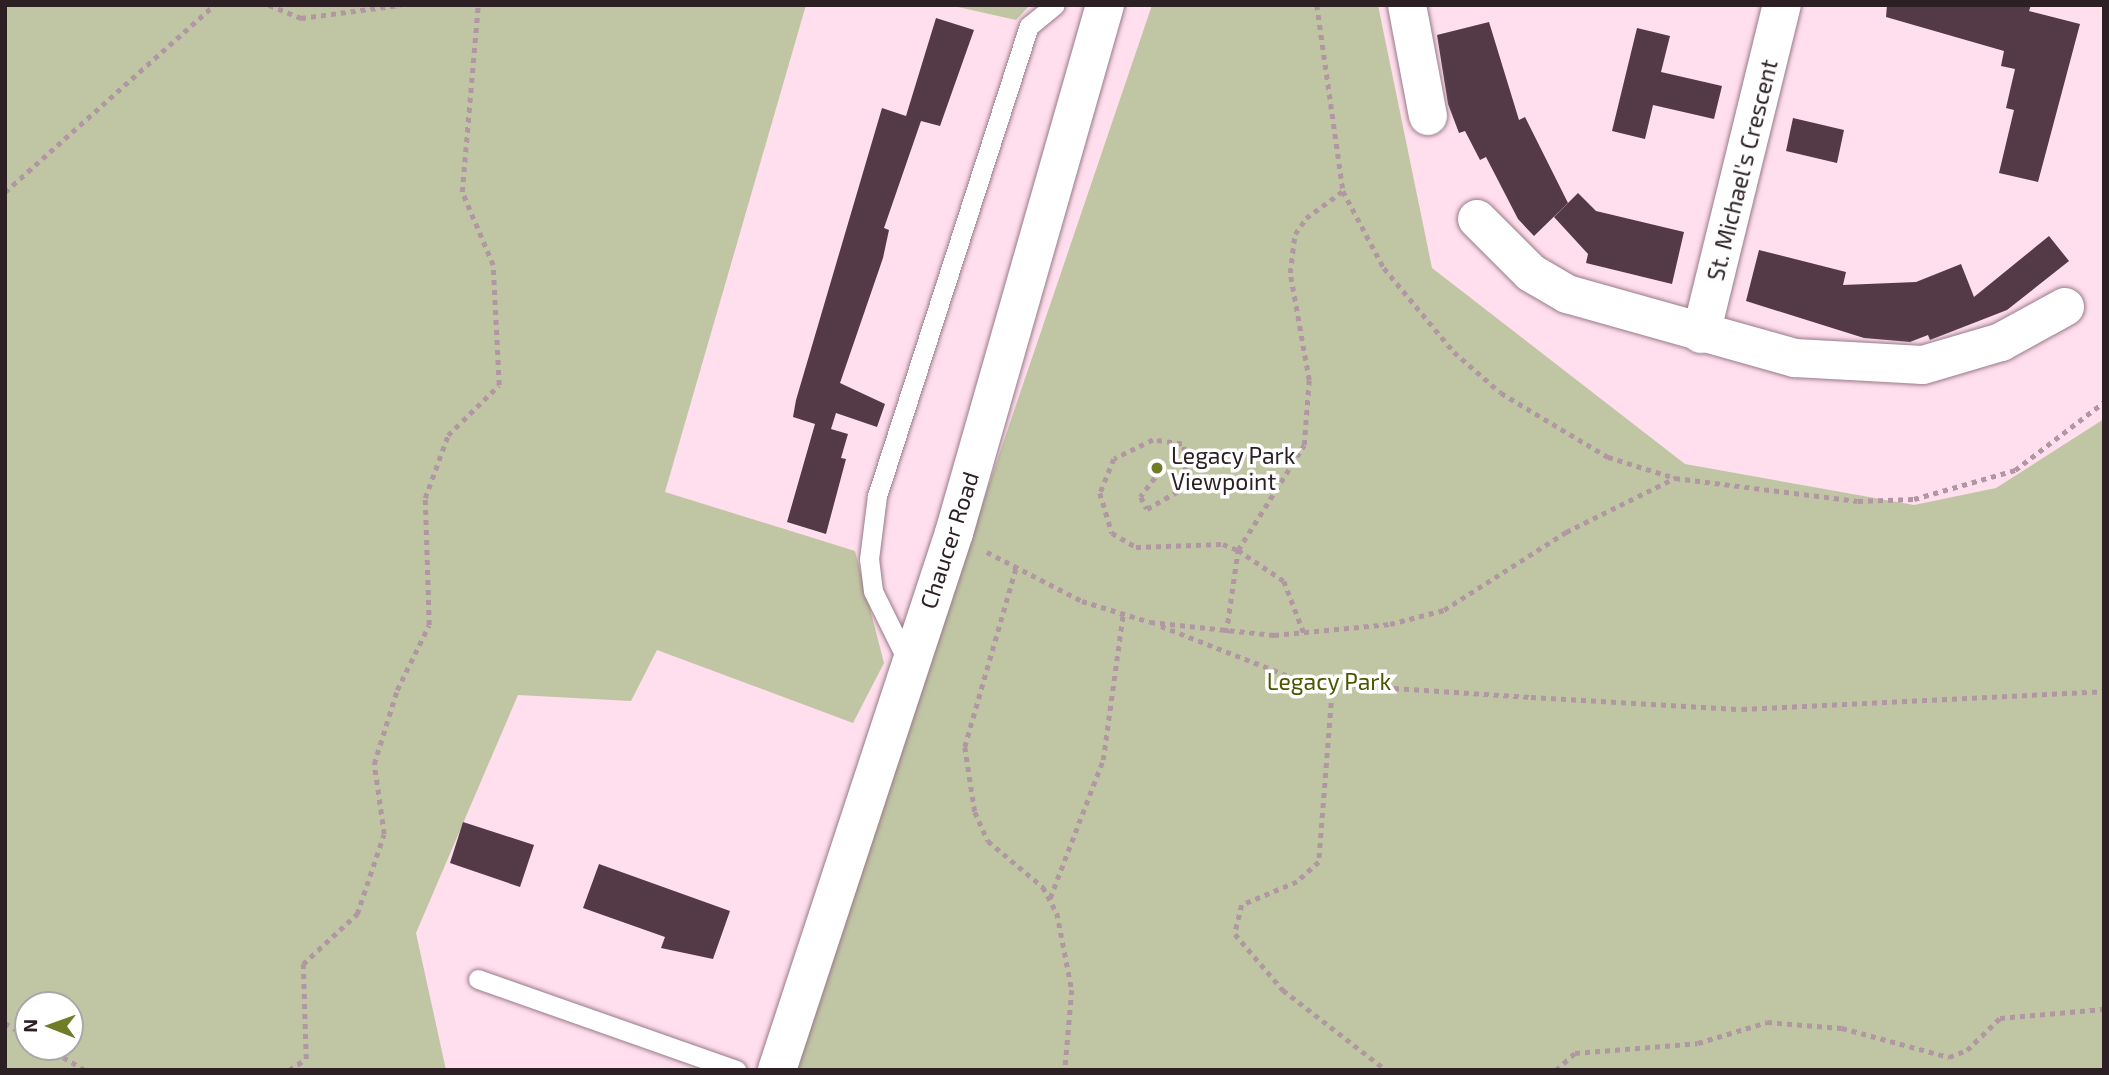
<!DOCTYPE html>
<html>
<head>
<meta charset="utf-8">
<style>
  body { margin:0 }
  #map { position:relative; width:2109px; height:1075px; overflow:hidden; background:#ffdeed; font-family:"Exo 2",sans-serif }
  div>[style] { position:absolute }
  .green>* { inset:0; background:#c0c6a4 }
  .building>* { inset:0; background:#543a47 }
  .path>* { height:4.5px; margin-top:-2.25px; transform-origin:0; background:repeating-linear-gradient(90deg,#b097a2 0 5px,transparent 0 10px) }
  .roads { filter:drop-shadow(0 0 2px #987a88) drop-shadow(0 0 2px #987a88) }
  .lane>* { height:19px; margin:-9.5px; padding:0 9.5px; transform-origin:9.5px; border-radius:9.5px; background:#fff }
  .street>* { height:38px; margin:-19px; padding:0 19px; transform-origin:19px; border-radius:19px; background:#fff }
  .dots>* { width:19px; height:19px; translate:-50% -50%; box-sizing:border-box; border:4px solid #fff; border-radius:50% }
  span { translate:-50% -50%; white-space:nowrap; text-align:center; line-height:1.15; -webkit-text-stroke:7px #fff; paint-order:stroke }
  .street-label { font-size:23px; color:#2c2025 }
  .poi-label { font-size:23px; color:#2c2025 }
  .left { translate:0 -50%; text-align:left }
  .park-label { font-size:23px; color:#4c5500 }
  .frame { position:absolute; inset:0; border:7px solid #2c2025; pointer-events:none }
  .north { position:absolute; left:14px; top:991px; width:70px; height:70px; box-sizing:border-box; background:#fff; border:2px solid #aba6a8; border-radius:50%; rotate:271deg; font-size:19px; font-weight:700; line-height:28px; text-align:center; color:#2c2025 }
  .north::after { content:''; display:block; margin:auto; width:24px; height:32px; background:#717c28; clip-path:polygon(50% 0,100% 100%,50% 72%,0 100%) }
</style>
</head>
<body>
<div id="map">
  <div class="green">
    <i style="clip-path:polygon(evenodd,5px 5px,806px 5px,665px 492px,855px 551px,884px 663px,853px 723px,657px 650px,631px 701px,518px 695px,416px 933px,446px 1070px,5px 1070px,5px 5px,28px 1005px,70px 1005px,70px 1047px,28px 1047px,28px 1005px)"></i>
    <i style="clip-path:polygon(949px 5px,1030px 5px,1016px 20px)"></i>
    <i style="clip-path:polygon(1152px 5px,1378px 5px,1432px 268px,1685px 464px,1914px 505px,1996px 488px,2104px 419px,2104px 1070px,790px 1070px)"></i>
  </div>
  <div class="building">
    <i style="clip-path:polygon(1887px 5px,2031px 5px,2029px 11px,2080px 24px,2038px 182px,1999px 173px,2014px 110px,2006px 108px,2015px 69px,2001px 66px,2004px 51px,1886px 17px)"></i>
    <i style="clip-path:polygon(936px 18px,974px 30px,940px 126px,921px 121px,884px 228px,889px 230px,883px 258px,840px 383px,885px 404px,877px 427px,836px 413px,831px 429px,848px 434px,841px 458px,846px 459px,826px 534px,787px 522px,815px 424px,793px 417px,796px 400px,882px 108px,906px 116px)"></i>
    <i style="clip-path:polygon(1489px 22px,1519px 120px,1525px 117px,1568px 203px,1534px 236px,1518px 219px,1486px 157px,1480px 160px,1465px 131px,1459px 133px,1448px 104px,1437px 35px)"></i>
    <i style="clip-path:polygon(1637px 28px,1670px 36px,1661px 72px,1722px 86px,1714px 119px,1653px 105px,1645px 139px,1612px 131px)"></i>
    <i style="clip-path:polygon(1793px 118px,1844px 130px,1837px 163px,1786px 151px)"></i>
    <i style="clip-path:polygon(1578px 193px,1596px 211px,1684px 232px,1672px 284px,1586px 263px,1588px 254px,1554px 217px)"></i>
    <i style="clip-path:polygon(2049px 236px,2069px 261px,2007px 310px,1930px 340px,1928px 335px,1910px 342px,1864px 338px,1746px 301px,1759px 250px,1846px 272px,1843px 285px,1916px 282px,1961px 264px,1974px 297px)"></i>
    <i style="clip-path:polygon(463px 822px,534px 845px,520px 887px,450px 863px)"></i>
    <i style="clip-path:polygon(599px 864px,730px 911px,713px 959px,661px 948px,665px 937px,583px 908px)"></i>
  </div>
  <div class="path">
    <i style="left:269px;top:5px;width:35px;rotate:22deg"></i>
    <i style="left:301px;top:18px;width:100px;rotate:-7.5deg"></i>
    <i style="left:1317px;top:5px;width:188px;rotate:82deg"></i>
    <i style="left:1343px;top:191px;width:87px;rotate:62deg"></i>
    <i style="left:1384px;top:268px;width:109px;rotate:50.2deg"></i>
    <i style="left:1454px;top:352px;width:62px;rotate:41.1deg"></i>
    <i style="left:1501px;top:393px;width:125px;rotate:30.9deg"></i>
    <i style="left:1608px;top:457px;width:70px;rotate:17.4deg"></i>
    <i style="left:5px;top:192px;width:280px;rotate:-41.8deg"></i>
    <i style="left:1161px;top:470px;width:34px;rotate:127deg"></i>
    <i style="left:1141px;top:497px;width:13px;rotate:63deg"></i>
    <i style="left:1147px;top:509px;width:36px;rotate:-30deg"></i>
    <i style="left:1178px;top:491px;width:32px;rotate:-72deg"></i>
    <i style="left:1188px;top:461px;width:18px;rotate:-109deg"></i>
    <i style="left:1182px;top:444px;width:29px;rotate:-172deg"></i>
    <i style="left:1153px;top:440px;width:43px;rotate:154deg"></i>
    <i style="left:1114px;top:459px;width:37px;rotate:112deg"></i>
    <i style="left:1100px;top:493px;width:42px;rotate:73.3deg"></i>
    <i style="left:1112px;top:533px;width:28px;rotate:30deg"></i>
    <i style="left:1136px;top:547px;width:87px;rotate:-2deg"></i>
    <i style="left:1223px;top:544px;width:16px;rotate:22deg"></i>
    <i style="left:1238px;top:550px;width:55px;rotate:34deg"></i>
    <i style="left:1284px;top:581px;width:56px;rotate:69deg"></i>
    <i style="left:987px;top:552px;width:107px;rotate:27.3deg"></i>
    <i style="left:1082px;top:601px;width:71px;rotate:17.2deg"></i>
    <i style="left:1150px;top:622px;width:125px;rotate:6deg"></i>
    <i style="left:1274px;top:635px;width:117px;rotate:-5.4deg"></i>
    <i style="left:1390px;top:624px;width:56px;rotate:-14.5deg"></i>
    <i style="left:1444px;top:610px;width:145px;rotate:-32.6deg"></i>
    <i style="left:1566px;top:532px;width:122px;rotate:-26.4deg"></i>
    <i style="left:1675px;top:478px;width:184px;rotate:7.2deg"></i>
    <i style="left:1858px;top:501px;width:56px;rotate:-2deg"></i>
    <i style="left:1914px;top:499px;width:105px;rotate:-16deg"></i>
    <i style="left:2015px;top:470px;width:112px;rotate:-37.4deg"></i>
    <i style="left:1016px;top:569px;width:185px;rotate:106deg"></i>
    <i style="left:965px;top:747px;width:66px;rotate:81.3deg"></i>
    <i style="left:975px;top:812px;width:32px;rotate:66deg"></i>
    <i style="left:988px;top:841px;width:72px;rotate:39.9deg"></i>
    <i style="left:1043px;top:887px;width:30px;rotate:62deg"></i>
    <i style="left:1057px;top:913px;width:78px;rotate:79deg"></i>
    <i style="left:1072px;top:990px;width:80px;rotate:95deg"></i>
    <i style="left:1161px;top:626px;width:154px;rotate:21.4deg"></i>
    <i style="left:1304px;top:682px;width:227px;rotate:3.8deg"></i>
    <i style="left:1531px;top:697px;width:211px;rotate:3.3deg"></i>
    <i style="left:1742px;top:709px;width:362px;rotate:-2.8deg"></i>
    <i style="left:1226px;top:633px;width:84px;rotate:-81.8deg"></i>
    <i style="left:1238px;top:550px;width:124px;rotate:-57.8deg"></i>
    <i style="left:1304px;top:445px;width:65px;rotate:-85.6deg"></i>
    <i style="left:1309px;top:380px;width:109px;rotate:-100.1deg"></i>
    <i style="left:1290px;top:273px;width:39px;rotate:-83deg"></i>
    <i style="left:1295px;top:234px;width:19px;rotate:-55deg"></i>
    <i style="left:1306px;top:218px;width:46px;rotate:-36.1deg"></i>
    <i style="left:1333px;top:683px;width:180px;rotate:94.5deg"></i>
    <i style="left:1319px;top:862px;width:30px;rotate:138deg"></i>
    <i style="left:1297px;top:882px;width:60px;rotate:157.3deg"></i>
    <i style="left:1242px;top:905px;width:30px;rotate:104deg"></i>
    <i style="left:1235px;top:934px;width:74px;rotate:49.4deg"></i>
    <i style="left:1283px;top:990px;width:130px;rotate:37.8deg"></i>
    <i style="left:1050px;top:898px;width:148px;rotate:-69deg"></i>
    <i style="left:1103px;top:760px;width:147px;rotate:-82.2deg"></i>
    <i style="left:5px;top:1023px;width:27px;rotate:31deg"></i>
    <i style="left:46px;top:1047px;width:45px;rotate:30.5deg"></i>
    <i style="left:289px;top:1070px;width:20px;rotate:-33deg"></i>
    <i style="left:306px;top:1059px;width:95px;rotate:-91.8deg"></i>
    <i style="left:303px;top:964px;width:74px;rotate:-42.8deg"></i>
    <i style="left:357px;top:914px;width:84px;rotate:-71.4deg"></i>
    <i style="left:384px;top:834px;width:71px;rotate:-98.1deg"></i>
    <i style="left:374px;top:764px;width:77px;rotate:-72.7deg"></i>
    <i style="left:397px;top:690px;width:72px;rotate:-63.8deg"></i>
    <i style="left:429px;top:625px;width:127px;rotate:-91.8deg"></i>
    <i style="left:425px;top:498px;width:67px;rotate:-69.9deg"></i>
    <i style="left:448px;top:435px;width:71px;rotate:-44.4deg"></i>
    <i style="left:499px;top:385px;width:120px;rotate:-92.9deg"></i>
    <i style="left:493px;top:265px;width:79px;rotate:-113deg"></i>
    <i style="left:462px;top:192px;width:188px;rotate:-85.1deg"></i>
    <i style="left:1556px;top:1070px;width:25px;rotate:-42deg"></i>
    <i style="left:1575px;top:1053px;width:123px;rotate:-4.6deg"></i>
    <i style="left:1698px;top:1043px;width:72px;rotate:-16.9deg"></i>
    <i style="left:1767px;top:1022px;width:75px;rotate:4.6deg"></i>
    <i style="left:1842px;top:1028px;width:111px;rotate:15.2deg"></i>
    <i style="left:1949px;top:1057px;width:19px;rotate:-21deg"></i>
    <i style="left:1967px;top:1050px;width:46px;rotate:-44.1deg"></i>
    <i style="left:2000px;top:1018px;width:104px;rotate:-4.9deg"></i>
  </div>
  <div class="roads">
    <div class="lane">
      <i style="left:909px;top:664px;width:81px;rotate:-116.3deg"></i>
      <i style="left:873px;top:591px;width:32px;rotate:-97deg"></i>
      <i style="left:869px;top:559px;width:64px;rotate:-82.8deg"></i>
      <i style="left:877px;top:496px;width:494px;rotate:-72.1deg"></i>
      <i style="left:1029px;top:26px;width:33px;rotate:-39deg"></i>
      <i style="left:478px;top:979px;width:274px;rotate:19.4deg"></i>
    </div>
    <div class="street">
      <i style="left:1407px;top:5px;width:113px;rotate:79.3deg"></i>
      <i style="left:1477px;top:219px;width:76px;rotate:45deg"></i>
      <i style="left:1531px;top:273px;width:42px;rotate:30.3deg"></i>
      <i style="left:1567px;top:294px;width:237px;rotate:15.7deg"></i>
      <i style="left:1795px;top:358px;width:128px;rotate:3.1deg"></i>
      <i style="left:1923px;top:365px;width:81px;rotate:-16.4deg"></i>
      <i style="left:2001px;top:342px;width:73px;rotate:-28.7deg"></i>
      <i style="left:1701px;top:334px;width:339px;rotate:-76.2deg"></i>
      <i style="left:777px;top:1070px;width:565px;rotate:-71.76deg"></i>
      <i style="left:954px;top:533px;width:549px;rotate:-74.04deg"></i>
    </div>
  </div>
  <div class="dots">
    <i style="left:1157px;top:468px;background:#717c28"></i>
  </div>
  <div class="street-label">
    <span style="left:1742px;top:170px;rotate:-76deg">St. Michael's Crescent</span>
    <span style="left:949px;top:540px;rotate:-72deg">Chaucer Road</span>
  </div>
  <div class="poi-label">
    <span class="left" style="left:1171px;top:468px">Legacy Park<br>Viewpoint</span>
  </div>
  <div class="park-label">
    <span style="left:1329px;top:681px">Legacy Park</span>
  </div>
  <div class="frame"></div>
  <div class="north">N</div>
</div>
</body>
</html>
